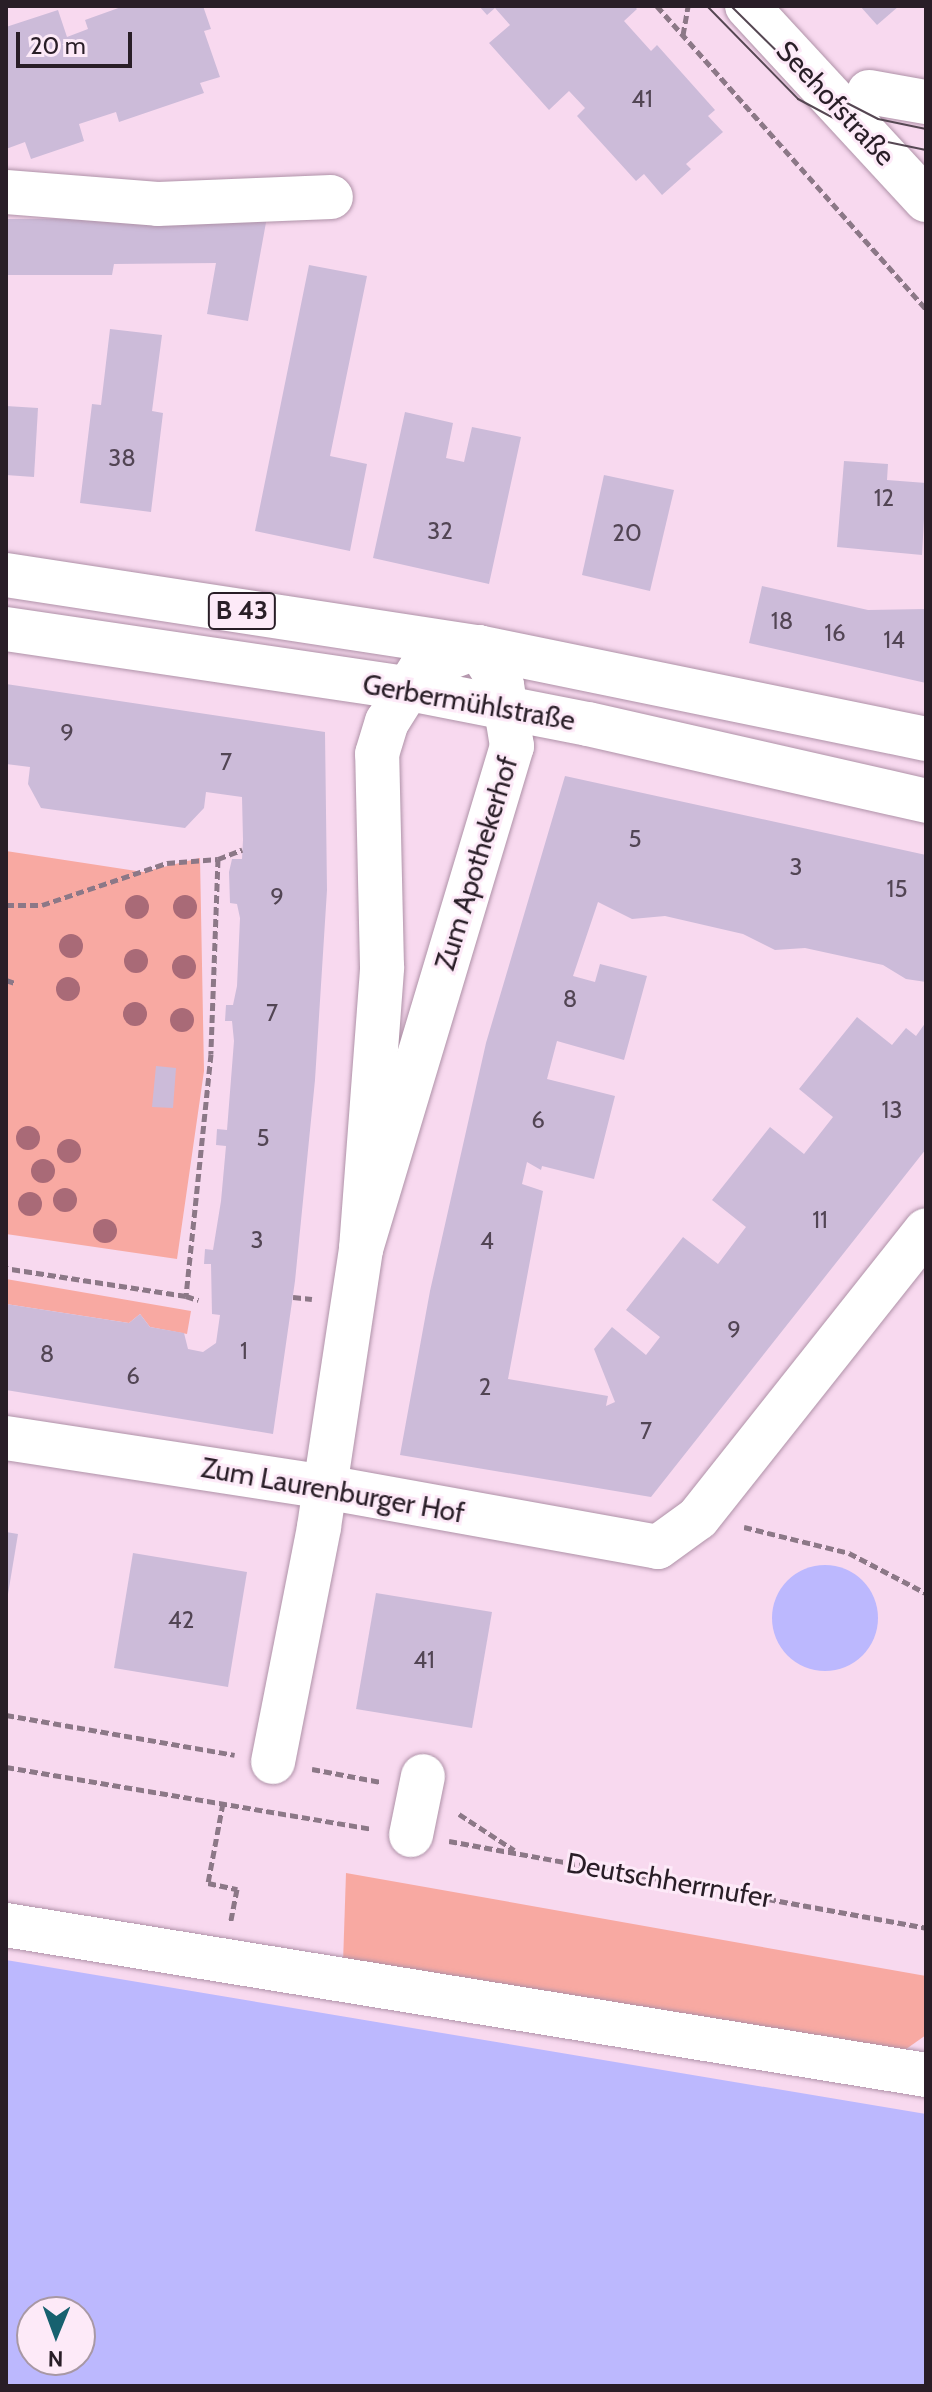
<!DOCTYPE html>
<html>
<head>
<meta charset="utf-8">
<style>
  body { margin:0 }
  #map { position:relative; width:932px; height:2392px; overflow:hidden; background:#f8d9ef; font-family:Cabin,sans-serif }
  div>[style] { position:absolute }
  .green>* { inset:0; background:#f8a9a2 }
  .water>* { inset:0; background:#bcb8fe }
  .round { border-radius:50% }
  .building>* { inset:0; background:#ccbbd9 }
  .path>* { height:5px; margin-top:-2.5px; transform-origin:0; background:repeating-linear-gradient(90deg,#8c7887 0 8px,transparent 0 12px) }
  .roads { filter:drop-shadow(0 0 2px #af92a8) drop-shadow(0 0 2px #af92a8) }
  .minor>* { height:44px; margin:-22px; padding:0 22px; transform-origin:22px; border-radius:22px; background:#fff }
  .major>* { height:44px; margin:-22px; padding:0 22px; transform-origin:22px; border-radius:22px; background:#fff }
  .tram>* { height:2px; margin:-1px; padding:0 1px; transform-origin:1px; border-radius:1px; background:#564753 }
  .trees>* { width:24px; height:24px; margin:-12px; border-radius:50%; background:#a96a77 }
  span { translate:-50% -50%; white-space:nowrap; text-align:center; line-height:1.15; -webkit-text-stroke:6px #fdeaf8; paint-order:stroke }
  .number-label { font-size:24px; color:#524554 }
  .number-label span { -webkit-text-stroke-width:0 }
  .shield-label span { padding:2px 6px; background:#fdeaf8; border:2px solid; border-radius:6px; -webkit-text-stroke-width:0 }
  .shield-label { font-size:26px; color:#291e27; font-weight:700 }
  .street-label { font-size:28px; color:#291e27 }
  .frame { position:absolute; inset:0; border:8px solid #291e27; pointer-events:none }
  .north { position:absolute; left:16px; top:2296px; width:80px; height:80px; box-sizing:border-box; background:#fdeaf8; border:2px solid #a898a4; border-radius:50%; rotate:181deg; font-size:22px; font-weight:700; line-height:32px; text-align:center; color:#291e27 }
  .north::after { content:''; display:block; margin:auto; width:28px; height:36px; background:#17616f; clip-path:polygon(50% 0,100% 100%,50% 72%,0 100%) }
  .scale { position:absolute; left:16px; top:32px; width:116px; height:36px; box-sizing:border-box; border:4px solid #291e27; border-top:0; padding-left:10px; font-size:24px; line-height:28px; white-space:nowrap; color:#291e27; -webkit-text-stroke:6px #fdeaf8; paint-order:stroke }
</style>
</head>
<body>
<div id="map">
  <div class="green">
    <i style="clip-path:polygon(6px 851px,143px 872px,200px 858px,204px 1071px,177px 1259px,6px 1234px)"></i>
    <i style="clip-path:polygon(6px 1279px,191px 1311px,187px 1334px,150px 1327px,140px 1314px,129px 1323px,6px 1304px)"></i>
    <i style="clip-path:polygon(346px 1873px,926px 1976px,926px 2035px,892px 2059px,343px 1963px)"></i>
  </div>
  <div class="water">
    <i class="round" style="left:772px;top:1565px;width:106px;height:106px"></i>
    <i style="clip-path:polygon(evenodd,6px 1960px,926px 2114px,926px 2386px,6px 2386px,6px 1960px,32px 2312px,80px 2312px,80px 2360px,32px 2360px,32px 2312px)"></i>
  </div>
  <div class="building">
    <i style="clip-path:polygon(124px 6px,203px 6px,211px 29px,204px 31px,220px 77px,200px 83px,204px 93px,119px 122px,116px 112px,79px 124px,84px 141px,31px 159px,25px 142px,6px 149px,6px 27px,58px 10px,67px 37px,88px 29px,85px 20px)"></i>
    <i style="clip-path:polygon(479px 6px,634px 6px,637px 9px,624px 21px,651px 51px,657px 45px,715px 110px,708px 116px,723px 132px,686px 164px,691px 169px,662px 195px,644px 174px,636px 181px,577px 116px,585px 108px,569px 91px,549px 110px,489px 43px,510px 25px,495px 8px,487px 15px)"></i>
    <i style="clip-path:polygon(860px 6px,899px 6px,877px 25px)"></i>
    <i style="clip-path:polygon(267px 217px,248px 321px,207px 314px,216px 263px,114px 264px,112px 275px,6px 275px,6px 219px)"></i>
    <i style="clip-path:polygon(309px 265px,367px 276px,330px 456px,367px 464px,350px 551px,255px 531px)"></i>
    <i style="clip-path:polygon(110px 329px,162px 335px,152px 411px,163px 413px,151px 512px,80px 503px,92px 404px,101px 405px)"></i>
    <i style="clip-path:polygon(6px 406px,38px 408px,34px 477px,6px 475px)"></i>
    <i style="clip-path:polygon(405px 412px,453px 423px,446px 458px,464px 462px,472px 427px,521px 437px,489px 584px,373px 558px)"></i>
    <i style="clip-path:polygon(844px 461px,888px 464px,887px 480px,926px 483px,922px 555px,837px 547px)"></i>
    <i style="clip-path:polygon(604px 475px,674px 490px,650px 591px,582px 575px)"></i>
    <i style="clip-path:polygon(762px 586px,868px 610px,926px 609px,926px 683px,749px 643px)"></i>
    <i style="clip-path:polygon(6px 684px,325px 732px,327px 890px,315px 1080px,295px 1281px,273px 1434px,6px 1390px,6px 1304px,129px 1323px,140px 1314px,150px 1327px,184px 1333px,188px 1349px,203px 1352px,216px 1343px,220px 1315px,212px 1314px,211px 1264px,204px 1264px,205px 1249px,213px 1250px,221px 1201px,226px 1146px,216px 1145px,217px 1129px,227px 1130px,234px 1041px,232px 1021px,225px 1021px,226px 1005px,233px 1005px,237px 986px,240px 918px,237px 904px,230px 903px,229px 872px,232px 859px,242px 859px,243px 840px,242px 797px,206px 792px,204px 808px,185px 828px,41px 808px,28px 784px,30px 767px,6px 764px)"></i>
    <i style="clip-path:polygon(565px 776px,926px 855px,926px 982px,906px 979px,883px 965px,805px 948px,775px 950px,743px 934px,665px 916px,632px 919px,598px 902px,573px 976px,595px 982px,600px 964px,647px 976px,624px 1060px,557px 1041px,547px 1079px,615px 1096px,594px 1179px,542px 1166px,541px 1170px,527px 1162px,522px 1184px,543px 1191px,508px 1379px,608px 1396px,606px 1406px,615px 1402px,594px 1349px,612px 1327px,646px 1355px,660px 1337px,626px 1310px,683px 1237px,718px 1264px,746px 1227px,712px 1200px,770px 1127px,804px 1154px,833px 1117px,799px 1089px,857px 1017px,892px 1045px,906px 1028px,916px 1036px,926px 1022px,926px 1149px,651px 1497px,400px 1455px,430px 1291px,486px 1043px)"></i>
    <i style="clip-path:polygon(156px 1066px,176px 1068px,173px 1108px,152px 1107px)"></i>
    <i style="clip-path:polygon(6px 1532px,18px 1534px,8px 1594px,6px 1594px)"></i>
    <i style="clip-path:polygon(133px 1553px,247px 1572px,228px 1687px,114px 1668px)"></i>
    <i style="clip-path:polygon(376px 1593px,492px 1612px,472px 1728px,356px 1709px)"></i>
  </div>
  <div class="path">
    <i style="left:657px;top:6px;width:405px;rotate:48.4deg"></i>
    <i style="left:683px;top:35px;width:29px;rotate:-80deg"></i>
    <i style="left:218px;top:859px;width:26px;rotate:-21deg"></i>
    <i style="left:6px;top:905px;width:36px"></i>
    <i style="left:42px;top:905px;width:132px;rotate:-18.6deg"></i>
    <i style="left:167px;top:863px;width:51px;rotate:-4.5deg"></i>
    <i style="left:218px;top:859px;width:195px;rotate:92.1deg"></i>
    <i style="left:211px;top:1054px;width:243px;rotate:95.9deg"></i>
    <i style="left:186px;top:1296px;width:182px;rotate:-171.2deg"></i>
    <i style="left:6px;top:980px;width:9px;rotate:18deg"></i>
    <i style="left:186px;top:1296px;width:13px;rotate:18deg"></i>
    <i style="left:293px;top:1297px;width:19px;rotate:6deg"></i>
    <i style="left:744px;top:1527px;width:108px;rotate:13.9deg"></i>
    <i style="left:849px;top:1553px;width:87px;rotate:27.5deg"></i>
    <i style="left:6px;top:1715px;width:232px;rotate:9.9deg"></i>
    <i style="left:6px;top:1767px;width:371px;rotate:9.6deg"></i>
    <i style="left:312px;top:1769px;width:70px;rotate:10.7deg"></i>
    <i style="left:223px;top:1803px;width:81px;rotate:100.6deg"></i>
    <i style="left:208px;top:1883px;width:30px;rotate:12deg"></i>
    <i style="left:237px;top:1889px;width:33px;rotate:101deg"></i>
    <i style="left:459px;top:1814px;width:66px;rotate:33.2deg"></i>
    <i style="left:449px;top:1841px;width:485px;rotate:10.3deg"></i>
  </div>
  <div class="roads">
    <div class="minor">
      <i style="left:747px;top:6px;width:264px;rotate:47.3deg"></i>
      <i style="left:869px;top:92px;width:58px;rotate:10deg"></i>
      <i style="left:6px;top:192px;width:152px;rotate:4.5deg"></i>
      <i style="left:158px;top:204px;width:173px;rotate:-2.3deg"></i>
      <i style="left:6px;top:1438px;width:323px;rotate:8.7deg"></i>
      <i style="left:325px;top:1487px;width:338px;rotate:10.2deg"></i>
      <i style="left:658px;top:1547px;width:49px;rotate:-35.9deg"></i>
      <i style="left:698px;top:1518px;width:367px;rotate:-51.6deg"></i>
      <i style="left:273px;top:1762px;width:239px;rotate:-78.9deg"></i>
      <i style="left:319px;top:1527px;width:281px;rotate:-81.4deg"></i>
      <i style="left:361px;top:1249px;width:283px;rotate:-85.7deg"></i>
      <i style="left:382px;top:967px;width:213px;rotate:-91.3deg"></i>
      <i style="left:377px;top:754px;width:34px;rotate:-73deg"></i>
      <i style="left:387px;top:722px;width:64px;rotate:-57.8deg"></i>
      <i style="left:421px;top:668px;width:61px;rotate:-20.2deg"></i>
      <i style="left:478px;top:647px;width:45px;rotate:57.7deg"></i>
      <i style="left:502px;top:685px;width:62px;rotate:80.7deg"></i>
      <i style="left:512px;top:746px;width:525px;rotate:106.71deg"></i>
      <i style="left:411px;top:1835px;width:60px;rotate:-78.5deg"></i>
      <i style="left:6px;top:1925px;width:932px;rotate:9.26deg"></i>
    </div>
    <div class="major">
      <i style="left:6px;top:575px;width:477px;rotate:8.7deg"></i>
      <i style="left:478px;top:647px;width:457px;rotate:11.6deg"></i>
      <i style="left:6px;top:629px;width:402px;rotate:8.4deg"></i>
      <i style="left:404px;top:688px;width:187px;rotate:11.1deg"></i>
      <i style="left:588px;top:724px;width:347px;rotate:12.8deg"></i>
    </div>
  </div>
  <div class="tram">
    <i style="left:707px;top:6px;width:130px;rotate:45.6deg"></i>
    <i style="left:798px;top:99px;width:85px;rotate:28.1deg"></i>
    <i style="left:873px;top:139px;width:54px;rotate:11.7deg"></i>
    <i style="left:731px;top:6px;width:111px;rotate:44.6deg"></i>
    <i style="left:810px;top:84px;width:76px;rotate:27.2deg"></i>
    <i style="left:878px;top:119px;width:49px;rotate:11.8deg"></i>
  </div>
  <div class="trees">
    <i style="left:137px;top:907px"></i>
    <i style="left:185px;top:907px"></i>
    <i style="left:71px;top:946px"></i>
    <i style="left:136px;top:961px"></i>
    <i style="left:184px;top:967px"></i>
    <i style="left:68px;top:989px"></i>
    <i style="left:135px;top:1014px"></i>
    <i style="left:182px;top:1020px"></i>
    <i style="left:28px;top:1138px"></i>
    <i style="left:69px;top:1151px"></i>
    <i style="left:43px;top:1171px"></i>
    <i style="left:65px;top:1200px"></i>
    <i style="left:30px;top:1204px"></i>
    <i style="left:105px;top:1231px"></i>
  </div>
  <div class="number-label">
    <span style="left:642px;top:99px">41</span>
    <span style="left:122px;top:458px">38</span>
    <span style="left:884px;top:498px">12</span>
    <span style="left:440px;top:531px">32</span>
    <span style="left:627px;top:533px">20</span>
    <span style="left:782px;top:621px">18</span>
    <span style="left:835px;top:633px">16</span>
    <span style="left:894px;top:640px">14</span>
    <span style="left:67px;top:733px">9</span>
    <span style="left:226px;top:762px">7</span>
    <span style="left:635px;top:839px">5</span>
    <span style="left:796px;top:867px">3</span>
    <span style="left:897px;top:889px">15</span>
    <span style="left:277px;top:897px">9</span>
    <span style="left:570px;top:999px">8</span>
    <span style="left:272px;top:1013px">7</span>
    <span style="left:892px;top:1110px">13</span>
    <span style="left:538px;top:1120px">6</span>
    <span style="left:263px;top:1138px">5</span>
    <span style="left:820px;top:1220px">11</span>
    <span style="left:257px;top:1240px">3</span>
    <span style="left:487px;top:1241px">4</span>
    <span style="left:734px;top:1330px">9</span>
    <span style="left:244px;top:1351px">1</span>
    <span style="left:47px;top:1354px">8</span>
    <span style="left:133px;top:1376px">6</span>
    <span style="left:485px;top:1387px">2</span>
    <span style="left:646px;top:1431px">7</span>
    <span style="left:181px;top:1620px">42</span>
    <span style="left:424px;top:1660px">41</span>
  </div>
  <div class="shield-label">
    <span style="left:242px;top:611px">B 43</span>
  </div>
  <div class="street-label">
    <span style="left:836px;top:103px;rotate:47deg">Seehofstraße</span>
    <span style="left:469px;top:702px;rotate:10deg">Gerbermühlstraße</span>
    <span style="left:476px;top:863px;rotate:-73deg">Zum Apothekerhof</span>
    <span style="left:333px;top:1490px;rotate:10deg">Zum Laurenburger Hof</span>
    <span style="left:669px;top:1880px;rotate:10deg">Deutschherrnufer</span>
  </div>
  <div class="frame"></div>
  <div class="north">N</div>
  <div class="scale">20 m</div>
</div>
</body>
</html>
